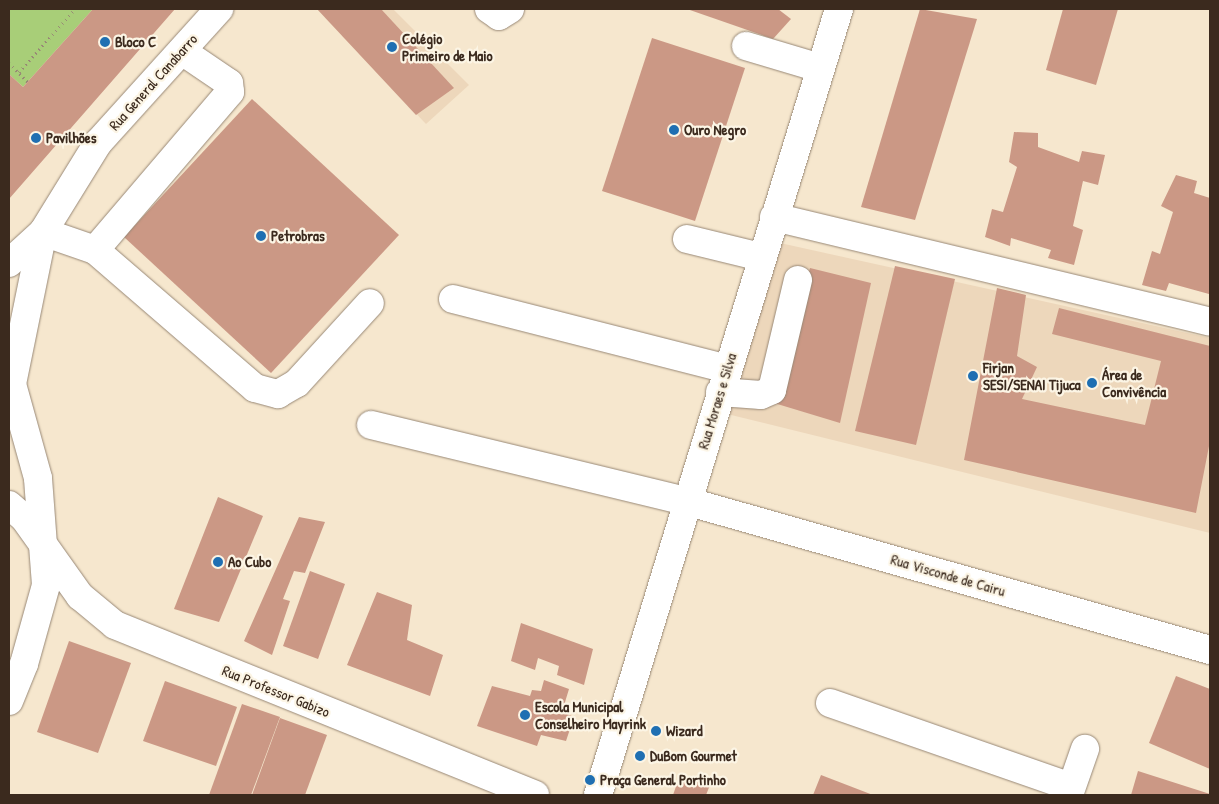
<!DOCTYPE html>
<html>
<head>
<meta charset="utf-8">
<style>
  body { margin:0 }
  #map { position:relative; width:1219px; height:804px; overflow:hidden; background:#f6e7ce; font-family:"Patrick Hand",sans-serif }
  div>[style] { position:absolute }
  .built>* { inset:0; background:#edd7bb }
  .green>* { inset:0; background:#a8ce78 }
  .building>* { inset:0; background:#cb9885 }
  .path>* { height:3px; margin-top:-1.5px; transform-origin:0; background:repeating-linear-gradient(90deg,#988876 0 1px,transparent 0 5px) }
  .roads { filter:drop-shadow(0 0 1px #988876) drop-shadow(0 0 1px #988876) }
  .minor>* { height:28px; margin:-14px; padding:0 14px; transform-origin:14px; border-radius:14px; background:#fff }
  .dots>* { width:14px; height:14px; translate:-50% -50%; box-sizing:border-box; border:2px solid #fcf5e5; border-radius:50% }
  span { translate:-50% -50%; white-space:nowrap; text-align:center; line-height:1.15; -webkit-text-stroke:4.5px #fcf5e5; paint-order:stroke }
  .poi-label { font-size:15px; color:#3b2a1e; font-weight:700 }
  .left { translate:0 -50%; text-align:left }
  .street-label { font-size:15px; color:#3b2a1e }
  .frame { position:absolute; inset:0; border:10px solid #3b2a1e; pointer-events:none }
</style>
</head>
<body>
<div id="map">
  <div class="built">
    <i style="clip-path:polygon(317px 9px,393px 9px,469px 85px,426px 124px)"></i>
    <i style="clip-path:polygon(780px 243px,1210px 338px,1210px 533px,723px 413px)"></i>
  </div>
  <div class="green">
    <i style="clip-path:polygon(9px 9px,93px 9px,23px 87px,9px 74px)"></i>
  </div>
  <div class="building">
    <i style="clip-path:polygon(93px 9px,175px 9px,9px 199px,9px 74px,23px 87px)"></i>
    <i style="clip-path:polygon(317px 9px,381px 9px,454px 88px,416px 115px)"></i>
    <i style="clip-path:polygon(687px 9px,778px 9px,791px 19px,773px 39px)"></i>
    <i style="clip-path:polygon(920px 9px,977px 19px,915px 220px,861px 207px)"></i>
    <i style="clip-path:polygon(1063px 9px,1118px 9px,1096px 85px,1046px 70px)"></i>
    <i style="clip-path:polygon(652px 38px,745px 68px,695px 221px,602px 191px)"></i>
    <i style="clip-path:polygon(252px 99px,399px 235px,271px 373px,124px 237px)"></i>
    <i style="clip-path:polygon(1014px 132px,1038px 133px,1038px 147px,1079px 162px,1082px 151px,1105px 155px,1098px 185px,1083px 181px,1073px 226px,1083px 230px,1074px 265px,1048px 258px,1051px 250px,1011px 238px,1010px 246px,985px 237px,992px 209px,1003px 212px,1017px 167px,1009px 162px)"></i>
    <i style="clip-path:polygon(1176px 175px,1197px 181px,1194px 193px,1210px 198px,1210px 303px,1209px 294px,1169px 283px,1166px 291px,1142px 285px,1152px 251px,1160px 254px,1173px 212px,1161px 206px)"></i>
    <i style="clip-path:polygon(895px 266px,955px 279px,916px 445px,855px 431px)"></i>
    <i style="clip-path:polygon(810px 268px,871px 283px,840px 423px,774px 403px)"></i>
    <i style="clip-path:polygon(997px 288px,1026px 295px,1017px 356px,1037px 367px,1022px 399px,1145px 425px,1161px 361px,1052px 334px,1059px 308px,1210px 346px,1210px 441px,1196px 513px,964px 460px)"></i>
    <i style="clip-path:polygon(218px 497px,263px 516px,219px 622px,174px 609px)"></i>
    <i style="clip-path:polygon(299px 517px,325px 522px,305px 573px,294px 571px,283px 599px,290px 601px,272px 655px,244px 641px)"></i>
    <i style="clip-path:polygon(310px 571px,345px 584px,318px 659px,283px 646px)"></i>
    <i style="clip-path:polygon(377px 592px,412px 605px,407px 640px,443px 655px,430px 696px,347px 665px)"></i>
    <i style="clip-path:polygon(521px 623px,593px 649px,584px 685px,557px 675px,559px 666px,538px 658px,535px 670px,511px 661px)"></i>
    <i style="clip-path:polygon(69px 641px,131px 663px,98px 753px,37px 732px)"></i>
    <i style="clip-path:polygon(1176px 676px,1210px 689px,1210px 769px,1149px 743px)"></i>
    <i style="clip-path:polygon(544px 680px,569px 689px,562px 712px,574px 717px,566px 741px,541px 735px,537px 746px,477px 726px,492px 686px,530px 696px,532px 690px,541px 691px)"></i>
    <i style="clip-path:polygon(165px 681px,237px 707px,216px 766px,143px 741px)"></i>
    <i style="clip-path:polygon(242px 704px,280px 717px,251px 795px,209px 795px)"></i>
    <i style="clip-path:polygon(280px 718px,327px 735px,305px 795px,252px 795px)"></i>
    <i style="clip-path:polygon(1138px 771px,1210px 794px,1210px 795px,1131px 795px)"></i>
    <i style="clip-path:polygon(680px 775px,710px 785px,706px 795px,673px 795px)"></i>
    <i style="clip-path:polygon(821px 775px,873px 795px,813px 795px)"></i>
  </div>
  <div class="path">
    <i style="left:9px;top:63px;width:27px;rotate:45deg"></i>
    <i style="left:19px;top:72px;width:84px;rotate:-48.4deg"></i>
  </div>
  <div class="roads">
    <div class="minor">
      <i style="left:489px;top:9px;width:12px;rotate:35deg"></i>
      <i style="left:499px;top:16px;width:13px;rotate:-32deg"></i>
      <i style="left:746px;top:46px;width:77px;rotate:16.6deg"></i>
      <i style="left:774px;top:217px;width:448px;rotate:13.5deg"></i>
      <i style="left:687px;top:239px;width:76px;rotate:13.7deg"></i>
      <i style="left:95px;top:250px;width:211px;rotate:40.8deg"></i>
      <i style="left:255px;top:388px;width:24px;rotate:15deg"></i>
      <i style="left:278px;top:394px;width:22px;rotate:-30deg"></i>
      <i style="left:297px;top:383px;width:108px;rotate:-47.6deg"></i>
      <i style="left:9px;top:263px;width:46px;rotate:-42.4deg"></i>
      <i style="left:43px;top:232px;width:55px;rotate:19.1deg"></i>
      <i style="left:95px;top:250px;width:208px;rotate:-49.5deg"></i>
      <i style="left:230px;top:92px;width:9px;rotate:-96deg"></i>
      <i style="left:229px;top:83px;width:57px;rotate:-145.8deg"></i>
      <i style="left:453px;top:299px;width:283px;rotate:14.3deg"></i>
      <i style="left:720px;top:392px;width:41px;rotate:4.2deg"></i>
      <i style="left:761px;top:395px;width:12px;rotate:-24deg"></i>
      <i style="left:772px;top:390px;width:113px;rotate:-76.7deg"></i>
      <i style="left:371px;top:425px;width:324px;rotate:13.6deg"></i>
      <i style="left:686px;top:501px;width:545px;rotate:15.87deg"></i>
      <i style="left:9px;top:505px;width:21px;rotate:41deg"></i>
      <i style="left:25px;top:519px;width:95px;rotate:54.5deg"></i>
      <i style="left:80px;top:596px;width:45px;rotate:39.6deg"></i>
      <i style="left:115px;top:625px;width:453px;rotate:22deg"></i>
      <i style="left:9px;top:701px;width:40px;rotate:-68deg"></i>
      <i style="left:24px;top:664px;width:82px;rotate:-74.4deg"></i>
      <i style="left:46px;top:585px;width:107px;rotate:-94.3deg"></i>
      <i style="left:38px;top:478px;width:98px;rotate:-105.5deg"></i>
      <i style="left:12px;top:384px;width:155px;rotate:-78.5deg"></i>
      <i style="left:43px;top:232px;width:105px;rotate:-58.3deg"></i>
      <i style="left:98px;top:143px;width:181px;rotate:-47.9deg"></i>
      <i style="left:830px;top:703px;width:255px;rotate:19.2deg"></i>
      <i style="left:598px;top:795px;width:822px;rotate:-72.95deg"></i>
      <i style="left:1069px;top:795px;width:49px;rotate:-70.8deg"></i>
    </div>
  </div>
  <div class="dots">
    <i style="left:105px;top:42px;background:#1f6fb2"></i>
    <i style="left:392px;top:47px;background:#1f6fb2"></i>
    <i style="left:674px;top:130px;background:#1f6fb2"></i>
    <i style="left:36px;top:138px;background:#1f6fb2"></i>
    <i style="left:261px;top:236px;background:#1f6fb2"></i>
    <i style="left:973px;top:376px;background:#1f6fb2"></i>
    <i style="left:1092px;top:383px;background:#1f6fb2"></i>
    <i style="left:218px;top:562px;background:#1f6fb2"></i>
    <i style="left:525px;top:715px;background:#1f6fb2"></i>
    <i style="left:656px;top:731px;background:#1f6fb2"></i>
    <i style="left:640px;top:756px;background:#1f6fb2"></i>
    <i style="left:590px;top:780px;background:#1f6fb2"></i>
  </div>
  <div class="poi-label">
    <span class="left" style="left:402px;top:47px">Colégio<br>Primeiro de Maio</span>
    <span class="left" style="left:115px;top:42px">Bloco C</span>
    <span class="left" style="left:684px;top:130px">Ouro Negro</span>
    <span class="left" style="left:46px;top:138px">Pavilhões</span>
    <span class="left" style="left:271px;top:236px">Petrobras</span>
    <span class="left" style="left:983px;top:376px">Firjan<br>SESI/SENAI Tijuca</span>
    <span class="left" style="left:1102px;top:383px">Área de<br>Convivência</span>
    <span class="left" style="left:228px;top:562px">Ao Cubo</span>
    <span class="left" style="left:535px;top:715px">Escola Municipal<br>Conselheiro Mayrink</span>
    <span class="left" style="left:666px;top:731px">Wizard</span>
    <span class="left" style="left:650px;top:756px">DuBom Gourmet</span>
    <span class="left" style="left:600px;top:780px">Praça General Portinho</span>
  </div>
  <div class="street-label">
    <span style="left:153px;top:82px;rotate:-48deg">Rua General Canabarro</span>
    <span style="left:717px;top:401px;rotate:-73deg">Rua Moraes e Silva</span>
    <span style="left:948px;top:575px;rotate:16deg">Rua Visconde de Cairu</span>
    <span style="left:276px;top:691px;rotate:22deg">Rua Professor Gabizo</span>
  </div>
  <div class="frame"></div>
</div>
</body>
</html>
